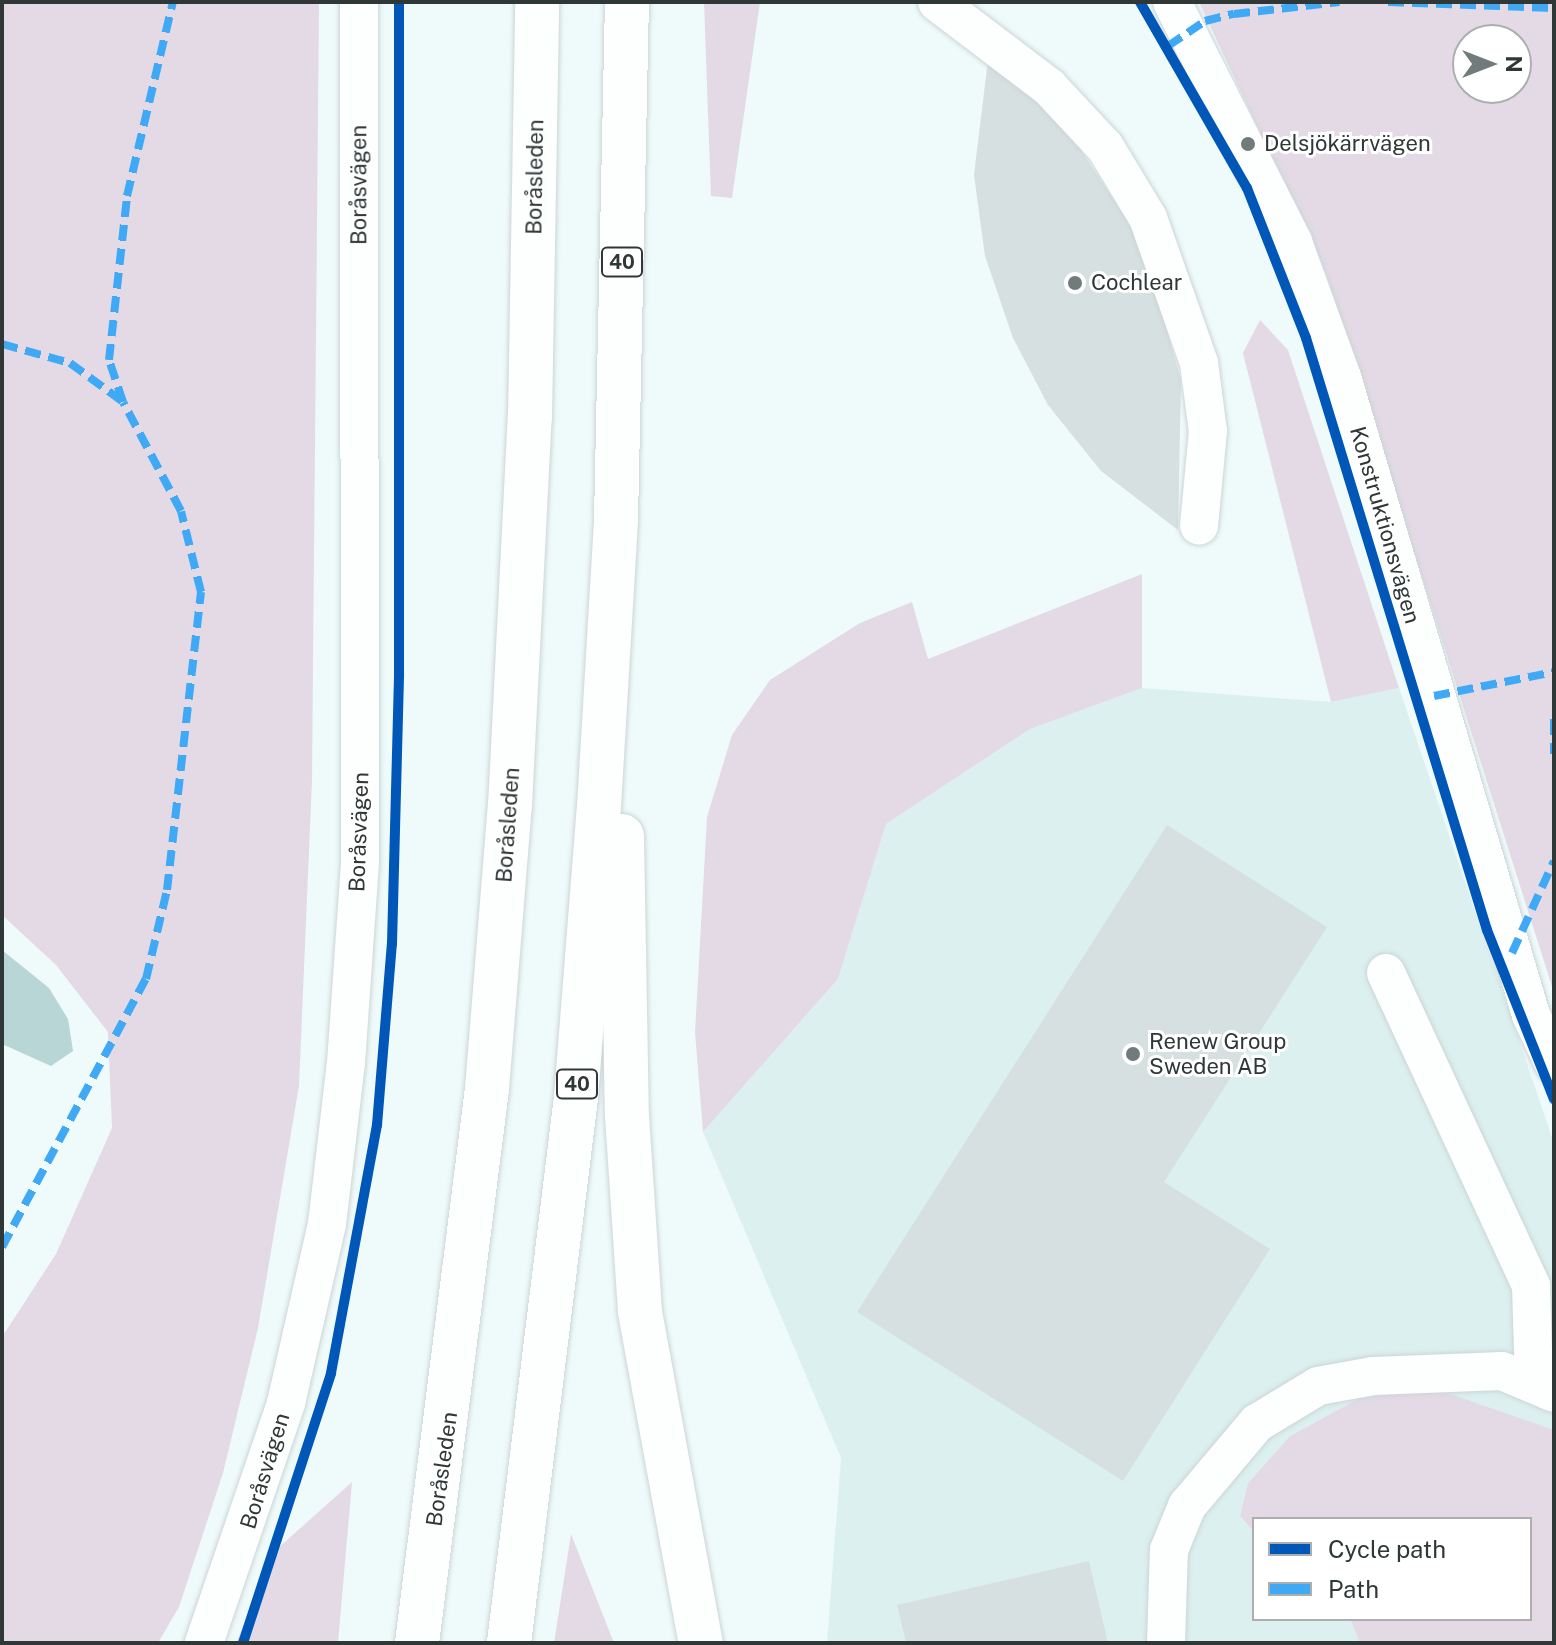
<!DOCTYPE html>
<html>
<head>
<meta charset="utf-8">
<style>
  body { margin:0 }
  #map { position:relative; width:1556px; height:1645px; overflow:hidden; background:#effafa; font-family:"Public Sans",sans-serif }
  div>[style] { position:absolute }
  .built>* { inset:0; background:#dcf0f0 }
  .forest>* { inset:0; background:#e3dae6 }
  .water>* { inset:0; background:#b8d6d6 }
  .building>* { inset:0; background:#d7e0e0 }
  .roads { filter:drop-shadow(0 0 2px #ccd5d5) drop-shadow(0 0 2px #ccd5d5) }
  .minor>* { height:38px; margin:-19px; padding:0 19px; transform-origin:19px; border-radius:19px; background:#fdfefe }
  .highway>* { height:44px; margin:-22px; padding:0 22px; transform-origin:22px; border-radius:22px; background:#fdfefe }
  .quiet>* { height:8px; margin-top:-4px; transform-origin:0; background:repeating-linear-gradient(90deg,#3fa9f5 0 16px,transparent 0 24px) }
  .cycleway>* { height:10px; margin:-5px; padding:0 5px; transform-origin:5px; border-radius:5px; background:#0057b8 }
  .dots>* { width:22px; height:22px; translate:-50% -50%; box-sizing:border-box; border:4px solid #fff; border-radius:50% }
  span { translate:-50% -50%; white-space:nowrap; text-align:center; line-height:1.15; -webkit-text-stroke:6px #fff; paint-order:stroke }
  .shield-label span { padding:2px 6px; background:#fff; border:2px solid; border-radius:6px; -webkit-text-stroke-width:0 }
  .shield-label { font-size:20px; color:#2f3737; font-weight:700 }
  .poi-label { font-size:22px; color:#2f3737 }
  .left { translate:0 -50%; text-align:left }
  .street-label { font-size:22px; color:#2f3737 }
  .frame { position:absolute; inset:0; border:4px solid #2f3737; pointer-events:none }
  .legend { position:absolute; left:1252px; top:1517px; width:280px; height:104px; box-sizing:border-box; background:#fff; border:2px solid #acafaf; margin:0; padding:10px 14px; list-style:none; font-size:24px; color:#2f3737 }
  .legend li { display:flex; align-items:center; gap:16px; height:40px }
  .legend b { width:40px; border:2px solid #acafaf }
  .north { position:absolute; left:1452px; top:24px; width:80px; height:80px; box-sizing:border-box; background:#fff; border:2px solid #acafaf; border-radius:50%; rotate:90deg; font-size:22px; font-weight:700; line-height:32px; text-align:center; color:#2f3737 }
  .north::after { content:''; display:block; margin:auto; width:28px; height:36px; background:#727b7b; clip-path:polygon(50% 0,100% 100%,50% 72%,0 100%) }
</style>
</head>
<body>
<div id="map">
  <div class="built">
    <i style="clip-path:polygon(1142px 688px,1331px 702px,1399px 688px,1554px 1143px,1554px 1430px,1358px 1399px,1290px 1436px,1248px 1483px,1240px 1516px,1254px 1532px,1254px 1619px,1350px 1619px,1360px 1643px,827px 1643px,841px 1458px,703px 1132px,838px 979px,886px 824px,1030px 729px)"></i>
  </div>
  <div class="forest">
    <i style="clip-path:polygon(2px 2px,319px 2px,312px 780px,299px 1086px,258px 1328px,223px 1473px,179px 1607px,158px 1643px,2px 1643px,2px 1337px,56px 1254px,112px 1128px,108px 1032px,56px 965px,2px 915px)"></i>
    <i style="clip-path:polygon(704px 2px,760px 2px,732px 198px,711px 196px)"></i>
    <i style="clip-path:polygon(evenodd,1199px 2px,1554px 2px,1554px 993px,1326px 274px,1199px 2px,1468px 40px,1516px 40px,1516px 88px,1468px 88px,1468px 40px)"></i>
    <i style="clip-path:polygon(1260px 320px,1288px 350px,1399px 688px,1331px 702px,1243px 353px)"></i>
    <i style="clip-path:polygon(1142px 574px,1142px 688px,1030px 729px,886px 824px,838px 979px,703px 1132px,695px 1032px,707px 817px,732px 735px,770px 680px,860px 623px,912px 602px,928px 659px)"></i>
    <i style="clip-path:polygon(1430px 1387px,1554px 1430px,1554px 1643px,1360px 1643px,1350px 1619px,1530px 1619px,1530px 1519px,1254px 1519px,1254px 1532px,1240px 1516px,1248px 1483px,1290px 1436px,1358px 1399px)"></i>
    <i style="clip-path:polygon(352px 1482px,338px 1643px,236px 1643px,277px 1549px)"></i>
    <i style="clip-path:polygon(571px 1534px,614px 1643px,554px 1643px)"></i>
  </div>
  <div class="water">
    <i style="clip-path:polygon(2px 950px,49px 988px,68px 1019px,73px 1051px,51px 1066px,2px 1044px)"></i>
  </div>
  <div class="building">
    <i style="clip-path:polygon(988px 60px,1063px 123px,1142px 243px,1181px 380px,1178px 530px,1101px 471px,1048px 405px,1013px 338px,985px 256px,974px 175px)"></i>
    <i style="clip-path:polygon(1167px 825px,1327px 927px,1164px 1182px,1270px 1249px,1123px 1481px,857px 1312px)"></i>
    <i style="clip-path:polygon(1089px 1561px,1108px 1643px,906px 1643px,897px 1605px)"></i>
  </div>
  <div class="roads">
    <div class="minor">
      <i style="left:937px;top:2px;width:141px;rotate:37.2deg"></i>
      <i style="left:1049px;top:87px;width:82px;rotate:47deg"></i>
      <i style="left:1105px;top:147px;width:83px;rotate:58.8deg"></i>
      <i style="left:1148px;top:218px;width:154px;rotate:70.6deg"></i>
      <i style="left:1199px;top:363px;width:69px;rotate:82.5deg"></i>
      <i style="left:1208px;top:431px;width:95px;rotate:95.4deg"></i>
      <i style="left:1172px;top:2px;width:269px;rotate:63.2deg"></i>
      <i style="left:1293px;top:242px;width:144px;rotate:70.1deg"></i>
      <i style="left:1342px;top:377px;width:665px;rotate:73.5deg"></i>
      <i style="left:1531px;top:1015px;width:54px;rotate:64.9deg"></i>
      <i style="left:1386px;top:973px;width:345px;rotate:65.1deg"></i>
      <i style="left:1531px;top:1286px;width:94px;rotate:88.2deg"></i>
      <i style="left:204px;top:1643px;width:254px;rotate:-71.1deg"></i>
      <i style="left:286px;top:1403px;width:184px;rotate:-77.1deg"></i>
      <i style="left:327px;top:1224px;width:162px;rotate:-83.3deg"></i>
      <i style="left:346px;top:1063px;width:202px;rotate:-86deg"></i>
      <i style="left:360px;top:861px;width:859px;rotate:-90.07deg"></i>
      <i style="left:1166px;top:1643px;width:93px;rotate:-88.2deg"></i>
      <i style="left:1169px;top:1550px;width:48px;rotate:-67.8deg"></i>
      <i style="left:1187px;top:1506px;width:109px;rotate:-49.9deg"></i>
      <i style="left:1257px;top:1423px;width:71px;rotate:-31.2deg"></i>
      <i style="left:1318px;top:1386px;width:56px;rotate:-10.3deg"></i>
      <i style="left:1373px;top:1376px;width:129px;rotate:-2.2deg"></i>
      <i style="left:1502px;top:1371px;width:56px;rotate:22.9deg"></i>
    </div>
    <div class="highway">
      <i style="left:622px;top:836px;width:280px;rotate:89deg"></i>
      <i style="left:627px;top:1116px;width:196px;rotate:86.2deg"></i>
      <i style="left:640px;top:1312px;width:337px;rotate:79.6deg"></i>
      <i style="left:417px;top:1643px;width:558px;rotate:-82.8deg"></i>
      <i style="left:487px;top:1089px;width:284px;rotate:-85.4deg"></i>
      <i style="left:510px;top:806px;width:390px;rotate:-87.1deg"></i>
      <i style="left:530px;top:417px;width:415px;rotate:-89deg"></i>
      <i style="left:509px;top:1643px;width:550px;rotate:-83deg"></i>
      <i style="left:576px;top:1097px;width:291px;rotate:-85.5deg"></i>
      <i style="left:599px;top:807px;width:287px;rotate:-86.6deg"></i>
      <i style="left:616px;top:521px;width:519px;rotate:-88.79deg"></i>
    </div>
  </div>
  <div class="quiet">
    <i style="left:1388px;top:2px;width:166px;rotate:2.1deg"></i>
    <i style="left:1168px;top:46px;width:45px;rotate:-34deg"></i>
    <i style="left:1205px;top:21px;width:30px;rotate:-14deg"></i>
    <i style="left:1234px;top:14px;width:106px;rotate:-6.5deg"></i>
    <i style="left:2px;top:344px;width:71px;rotate:15.6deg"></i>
    <i style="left:70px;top:363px;width:66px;rotate:36.3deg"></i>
    <i style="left:1434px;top:696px;width:122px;rotate:-11.3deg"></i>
    <i style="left:1554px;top:719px;width:35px;rotate:90deg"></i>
    <i style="left:1512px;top:953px;width:101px;rotate:-65.5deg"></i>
    <i style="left:2px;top:1247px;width:304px;rotate:-61.8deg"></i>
    <i style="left:146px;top:979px;width:91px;rotate:-76.7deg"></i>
    <i style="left:167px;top:890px;width:300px;rotate:-83.5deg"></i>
    <i style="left:201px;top:592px;width:83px;rotate:-103.9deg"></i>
    <i style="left:181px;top:511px;width:123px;rotate:-118deg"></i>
    <i style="left:123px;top:402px;width:44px;rotate:-108.4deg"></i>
    <i style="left:109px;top:360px;width:165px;rotate:-83.7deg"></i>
    <i style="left:127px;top:196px;width:199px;rotate:-76.7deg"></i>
  </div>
  <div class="cycleway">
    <i style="left:1140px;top:2px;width:215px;rotate:60.1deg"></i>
    <i style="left:1247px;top:188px;width:161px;rotate:68.5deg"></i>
    <i style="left:1306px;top:338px;width:619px;rotate:73deg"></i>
    <i style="left:1487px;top:930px;width:182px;rotate:68.4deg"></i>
    <i style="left:243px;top:1643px;width:284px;rotate:-71.9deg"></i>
    <i style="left:331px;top:1373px;width:252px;rotate:-79.5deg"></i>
    <i style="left:377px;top:1125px;width:182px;rotate:-85.3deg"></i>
    <i style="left:392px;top:944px;width:270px;rotate:-88.5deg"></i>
    <i style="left:399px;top:674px;width:672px;rotate:-90deg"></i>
  </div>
  <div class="dots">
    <i style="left:1248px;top:144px;background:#727b7b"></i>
    <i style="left:1075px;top:283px;background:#727b7b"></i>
    <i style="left:1133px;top:1054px;background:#727b7b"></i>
  </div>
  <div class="shield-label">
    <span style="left:622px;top:262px">40</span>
    <span style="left:577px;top:1084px">40</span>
  </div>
  <div class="poi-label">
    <span class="left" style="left:1264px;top:144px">Delsjökärrvägen</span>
    <span class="left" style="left:1091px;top:283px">Cochlear</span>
    <span class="left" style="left:1149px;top:1054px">Renew Group<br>Sweden AB</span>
  </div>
  <div class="street-label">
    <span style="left:535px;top:177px;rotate:-89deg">Boråsleden</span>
    <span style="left:359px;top:185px;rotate:-90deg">Boråsvägen</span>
    <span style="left:1385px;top:525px;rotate:74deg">Konstruktionsvägen</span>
    <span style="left:508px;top:825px;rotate:-86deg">Boråsleden</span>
    <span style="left:359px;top:832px;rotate:-88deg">Boråsvägen</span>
    <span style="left:442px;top:1469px;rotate:-82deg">Boråsleden</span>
    <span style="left:265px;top:1471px;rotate:-73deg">Boråsvägen</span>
  </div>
  <div class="frame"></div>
  <ul class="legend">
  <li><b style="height:10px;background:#0057b8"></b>Cycle path</li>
  <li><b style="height:10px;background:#3fa9f5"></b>Path</li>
  </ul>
  <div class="north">N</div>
</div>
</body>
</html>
